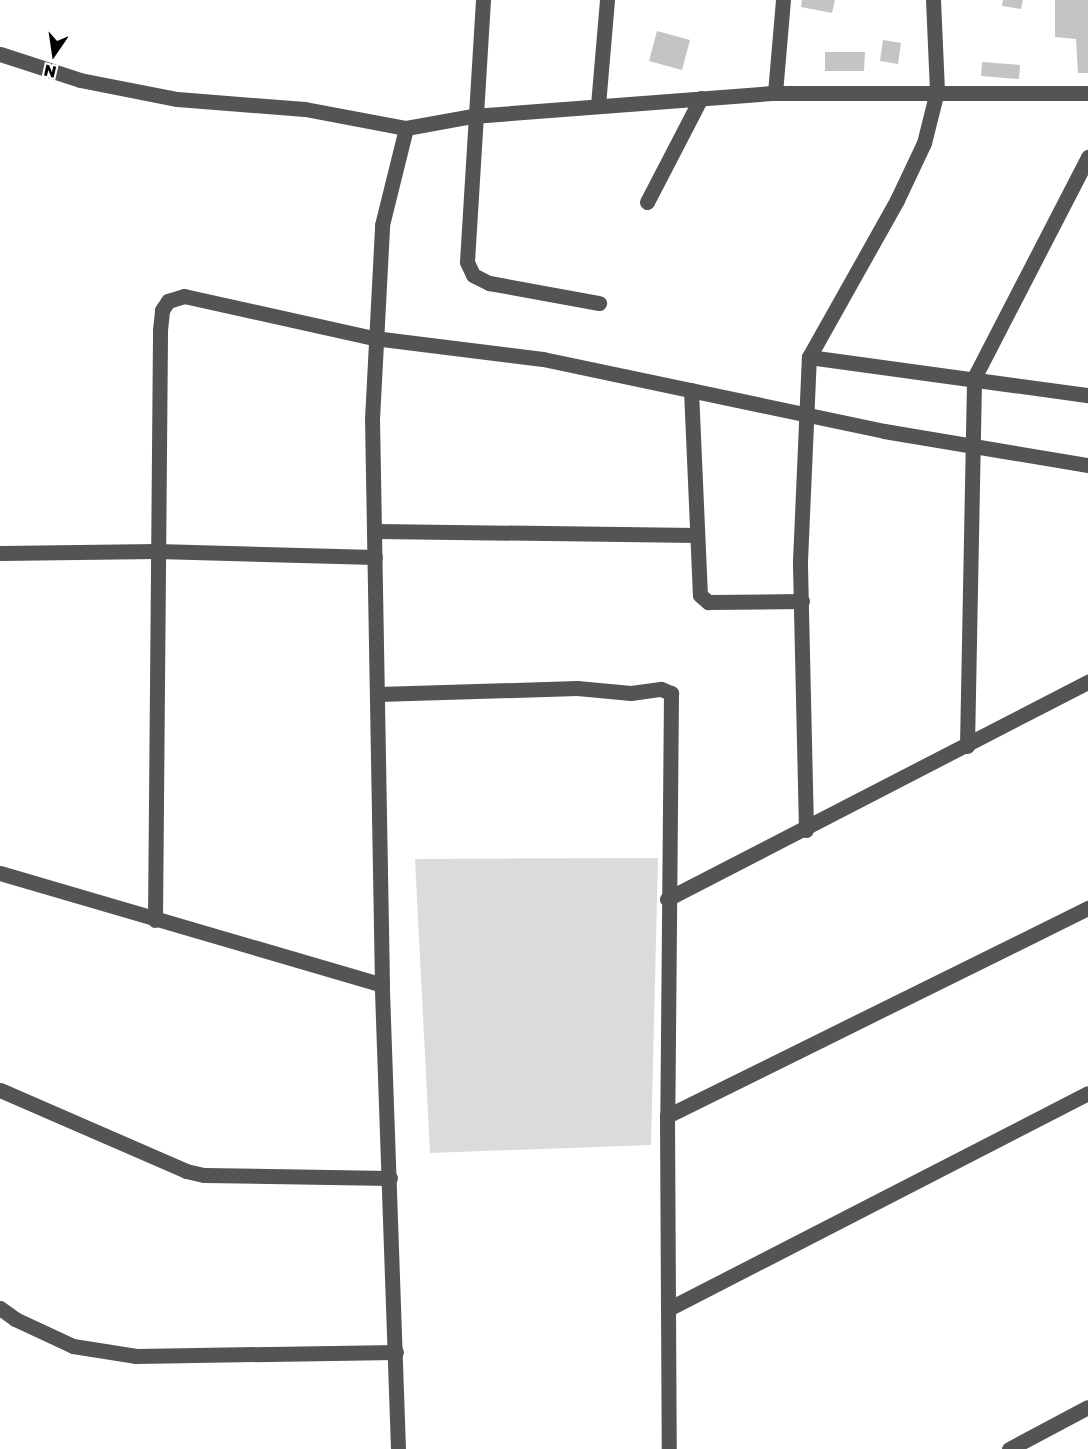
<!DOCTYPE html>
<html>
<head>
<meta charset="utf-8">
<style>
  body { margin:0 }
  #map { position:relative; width:1088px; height:1449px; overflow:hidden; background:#fff; font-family:"Golos Text",sans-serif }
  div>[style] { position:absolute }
  .green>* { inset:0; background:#dbdbdb }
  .building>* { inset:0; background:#c4c4c4 }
  .minor>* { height:15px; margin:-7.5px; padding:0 7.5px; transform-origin:7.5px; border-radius:7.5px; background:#545454 }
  span { translate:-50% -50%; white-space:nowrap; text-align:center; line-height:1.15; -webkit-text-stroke:4.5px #fff; paint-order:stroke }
  .north { position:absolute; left:24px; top:24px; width:60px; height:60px; -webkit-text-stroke:4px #fff; paint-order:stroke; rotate:193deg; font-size:16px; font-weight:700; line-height:24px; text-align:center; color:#000 }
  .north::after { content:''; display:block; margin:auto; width:21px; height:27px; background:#000; clip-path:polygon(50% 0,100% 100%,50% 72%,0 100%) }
</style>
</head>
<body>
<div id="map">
  <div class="green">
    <i style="clip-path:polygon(658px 858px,651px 1145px,430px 1153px,415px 859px)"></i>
  </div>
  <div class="building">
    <i style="clip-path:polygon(802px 0,835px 0,832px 13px,801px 7px)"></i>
    <i style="clip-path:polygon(1003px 0,1023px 0,1021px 9px,1002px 6px)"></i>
    <i style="clip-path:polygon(1055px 0,1088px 0,1088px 73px,1078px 73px,1076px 39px,1055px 37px)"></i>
    <i style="clip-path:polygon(657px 31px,690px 40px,682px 70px,649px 61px)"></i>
    <i style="clip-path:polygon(883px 40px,901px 43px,898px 64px,880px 61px)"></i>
    <i style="clip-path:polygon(825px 52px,865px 52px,864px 71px,825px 71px)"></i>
    <i style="clip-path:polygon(982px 62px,1020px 65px,1019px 79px,981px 76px)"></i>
  </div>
  <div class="minor">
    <i style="left:483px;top:0;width:262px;rotate:93.5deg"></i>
    <i style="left:467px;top:262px;width:14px;rotate:65deg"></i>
    <i style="left:473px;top:275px;width:18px;rotate:27deg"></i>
    <i style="left:489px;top:283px;width:112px;rotate:10.3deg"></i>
    <i style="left:0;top:54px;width:84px;rotate:18deg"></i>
    <i style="left:80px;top:80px;width:99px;rotate:11.1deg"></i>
    <i style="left:177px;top:99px;width:128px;rotate:4.5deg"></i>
    <i style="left:305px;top:109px;width:103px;rotate:10.7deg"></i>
    <i style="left:406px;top:128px;width:68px;rotate:-10.2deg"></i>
    <i style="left:473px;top:116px;width:303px;rotate:-4.4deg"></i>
    <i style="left:775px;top:93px;width:313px"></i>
    <i style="left:775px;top:93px;width:93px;rotate:-85.1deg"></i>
    <i style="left:598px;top:105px;width:105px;rotate:-85.1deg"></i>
    <i style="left:647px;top:202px;width:117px;rotate:-62.6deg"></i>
    <i style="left:809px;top:357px;width:180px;rotate:-60.7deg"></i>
    <i style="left:897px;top:200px;width:63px;rotate:-64.7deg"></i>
    <i style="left:924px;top:143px;width:54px;rotate:-76deg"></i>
    <i style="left:937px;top:91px;width:91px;rotate:-92.5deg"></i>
    <i style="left:691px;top:390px;width:205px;rotate:87.5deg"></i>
    <i style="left:700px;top:595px;width:11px;rotate:41deg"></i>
    <i style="left:708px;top:602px;width:94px;rotate:-0.6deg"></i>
    <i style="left:376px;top:531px;width:321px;rotate:0.7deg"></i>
    <i style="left:0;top:553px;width:157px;rotate:-0.7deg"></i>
    <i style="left:157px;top:551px;width:218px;rotate:1.6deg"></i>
    <i style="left:378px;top:694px;width:199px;rotate:-1.7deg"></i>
    <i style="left:577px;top:688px;width:54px;rotate:5.3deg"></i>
    <i style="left:631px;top:693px;width:30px;rotate:-8deg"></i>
    <i style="left:661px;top:689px;width:11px;rotate:22deg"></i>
    <i style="left:671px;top:693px;width:423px;rotate:90.5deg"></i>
    <i style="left:667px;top:1116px;width:470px;rotate:-26.3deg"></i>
    <i style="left:967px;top:746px;width:368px;rotate:-88.9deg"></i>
    <i style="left:974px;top:378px;width:249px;rotate:-62.7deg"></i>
    <i style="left:806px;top:830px;width:269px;rotate:-91.3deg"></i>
    <i style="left:800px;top:561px;width:204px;rotate:-87.5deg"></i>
    <i style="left:809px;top:357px;width:282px;rotate:7.8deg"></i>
    <i style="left:0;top:873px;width:398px;rotate:16.3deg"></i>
    <i style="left:667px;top:899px;width:474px;rotate:-27.3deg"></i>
    <i style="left:155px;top:920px;width:590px;rotate:-89.51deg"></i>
    <i style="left:160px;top:330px;width:20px;rotate:-84deg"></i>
    <i style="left:162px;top:310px;width:11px;rotate:-56deg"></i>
    <i style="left:168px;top:301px;width:17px;rotate:-17deg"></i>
    <i style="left:184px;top:296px;width:195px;rotate:12.5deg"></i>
    <i style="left:374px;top:338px;width:170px;rotate:7.1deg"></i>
    <i style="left:543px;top:359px;width:349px;rotate:11.9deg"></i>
    <i style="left:884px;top:431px;width:207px;rotate:9.5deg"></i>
    <i style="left:0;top:1090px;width:203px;rotate:23.5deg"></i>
    <i style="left:186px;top:1171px;width:18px;rotate:13deg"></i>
    <i style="left:204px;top:1175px;width:186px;rotate:0.9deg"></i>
    <i style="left:667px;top:1116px;width:333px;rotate:89.7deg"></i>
    <i style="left:0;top:1308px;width:19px;rotate:36deg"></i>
    <i style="left:15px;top:1319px;width:64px;rotate:25deg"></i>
    <i style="left:73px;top:1346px;width:64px;rotate:9deg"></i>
    <i style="left:136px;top:1356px;width:260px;rotate:-0.9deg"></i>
    <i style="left:668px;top:1309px;width:472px;rotate:-27.2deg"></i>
    <i style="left:398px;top:1449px;width:464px;rotate:-92deg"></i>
    <i style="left:382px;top:985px;width:566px;rotate:-91.01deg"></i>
    <i style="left:372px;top:419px;width:194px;rotate:-87deg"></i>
    <i style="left:382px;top:225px;width:100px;rotate:-76.1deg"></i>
    <i style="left:1009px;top:1449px;width:89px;rotate:-28deg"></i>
  </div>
  <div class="north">N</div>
</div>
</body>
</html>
